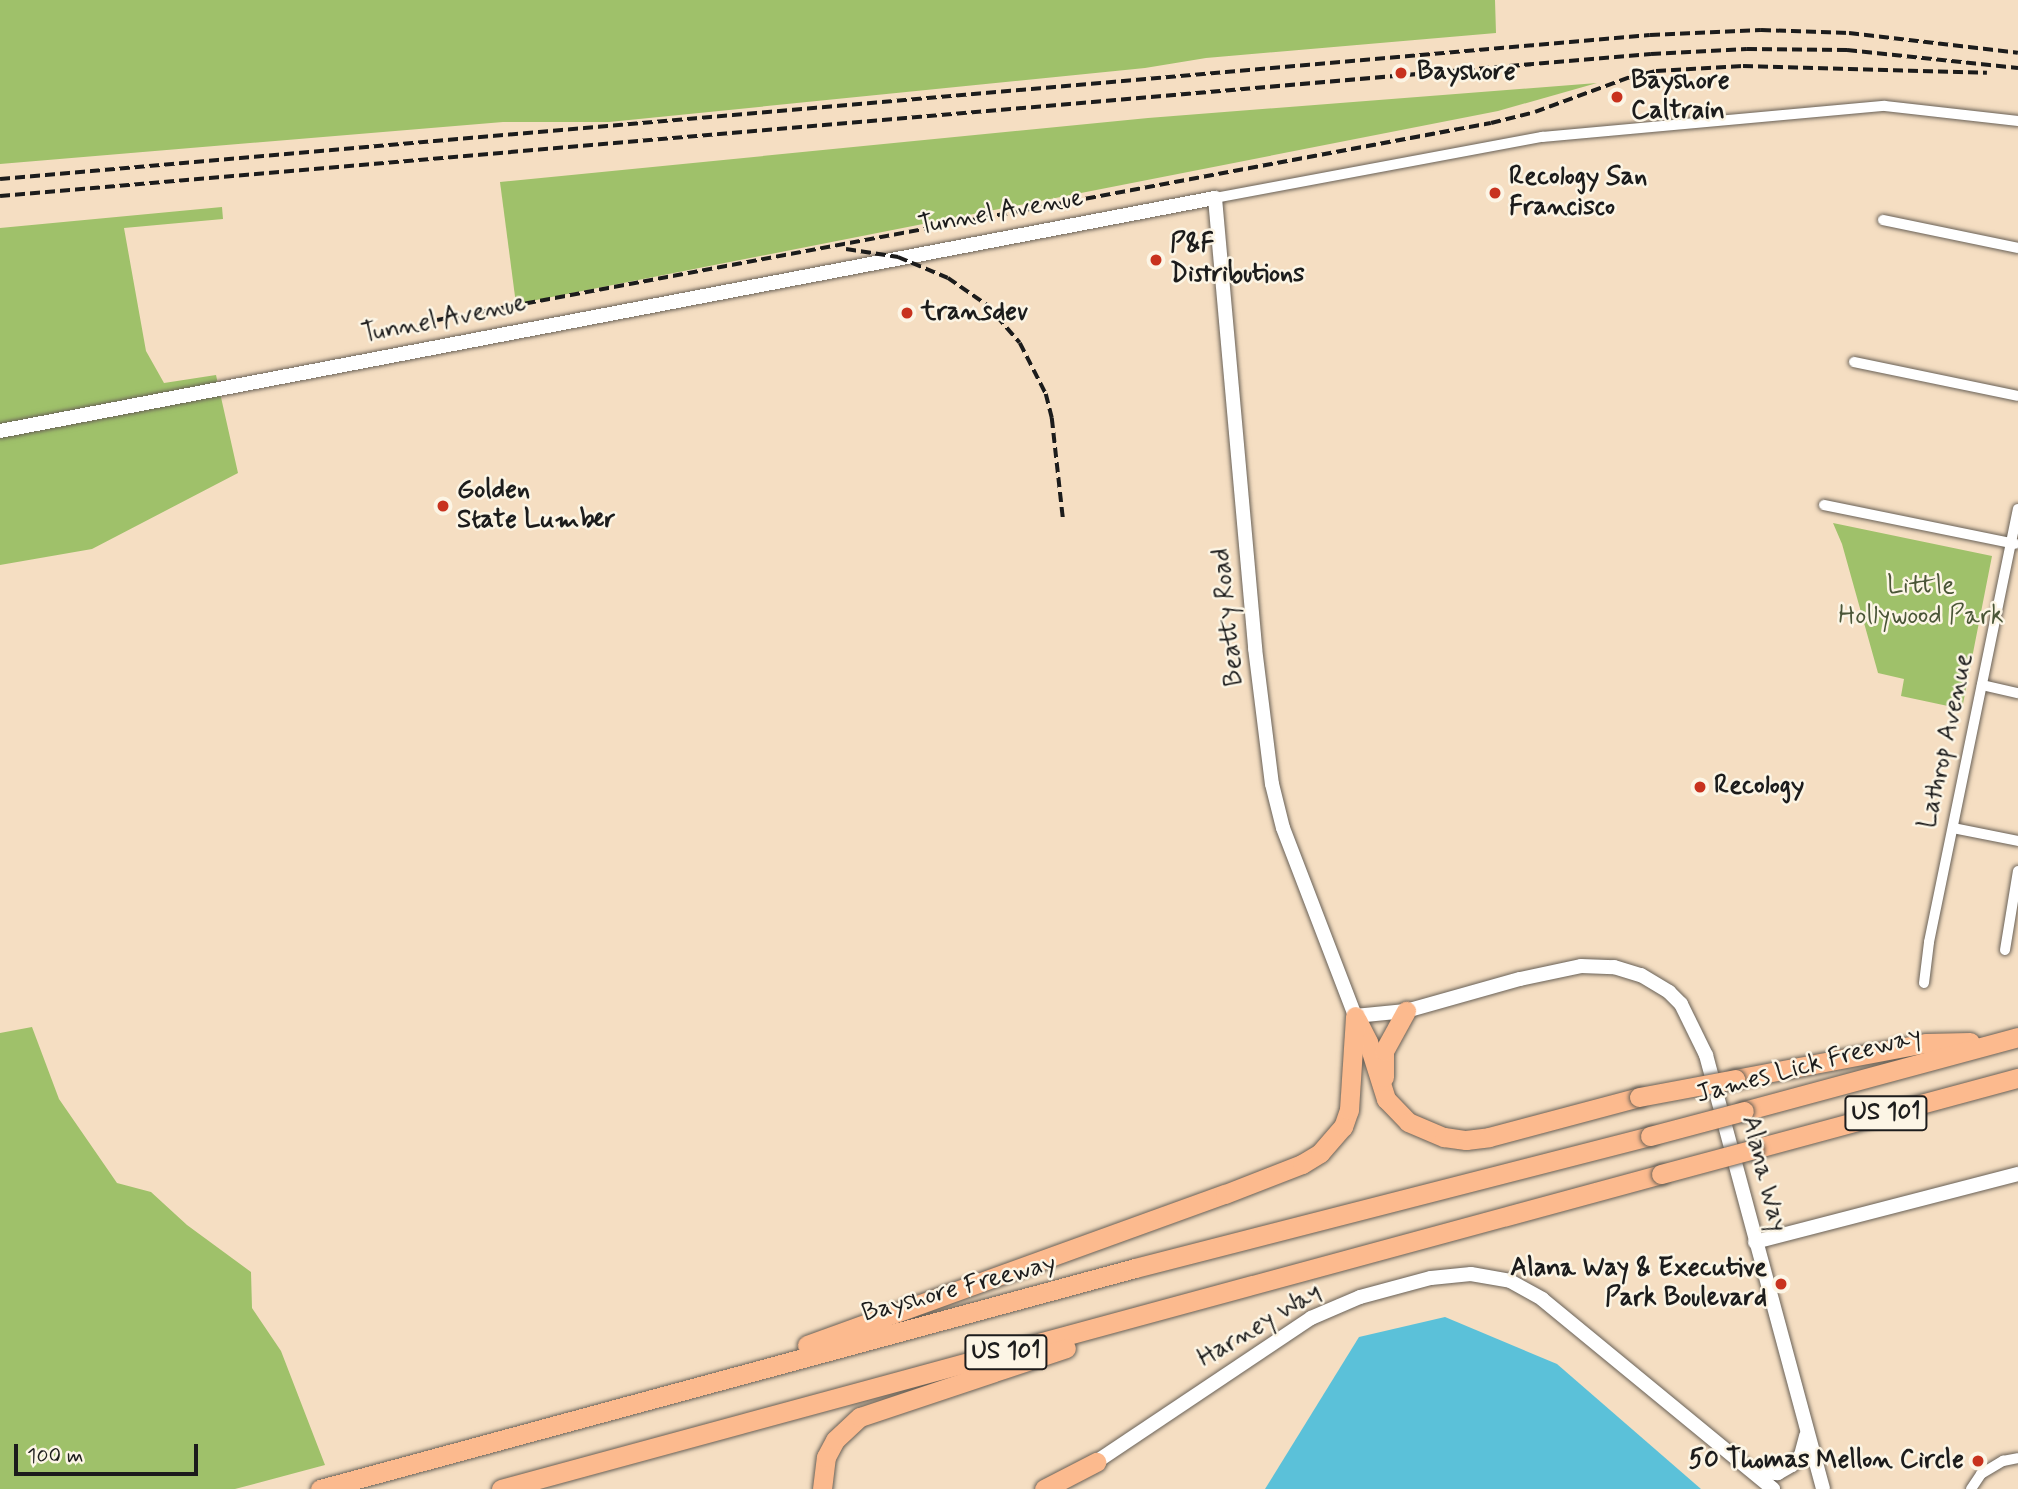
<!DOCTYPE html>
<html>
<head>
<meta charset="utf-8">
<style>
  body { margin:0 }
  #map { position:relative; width:2018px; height:1489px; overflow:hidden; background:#f5dec2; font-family:Mynerve,sans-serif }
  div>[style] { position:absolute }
  .green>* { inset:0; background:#9fc16a }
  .water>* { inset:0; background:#5bc1d9 }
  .roads { filter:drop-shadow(0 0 2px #686056) drop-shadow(0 0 2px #686056) }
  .minor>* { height:10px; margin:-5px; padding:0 5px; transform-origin:5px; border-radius:5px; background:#fff }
  .tertiary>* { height:14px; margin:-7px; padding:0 7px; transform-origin:7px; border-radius:7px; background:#fff }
  .motorway>* { height:19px; margin:-9.5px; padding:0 9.5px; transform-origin:9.5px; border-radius:9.5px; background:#fcba8e }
  .rail>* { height:3.5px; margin-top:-1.75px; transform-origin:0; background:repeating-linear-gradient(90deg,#1c1c1c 0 10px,transparent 0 15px) }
  .bridges { filter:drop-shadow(0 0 2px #686056) drop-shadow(0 0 2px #686056) }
  .motorway-bridge>* { height:19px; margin:-9.5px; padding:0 9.5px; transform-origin:9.5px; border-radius:9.5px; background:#fcba8e }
  .dots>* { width:19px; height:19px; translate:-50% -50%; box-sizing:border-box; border:4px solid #fcf5e5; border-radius:50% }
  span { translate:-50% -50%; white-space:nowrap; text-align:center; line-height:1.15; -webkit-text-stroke:5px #fcf5e5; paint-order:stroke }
  .shield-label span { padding:2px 5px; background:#fcf5e5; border:2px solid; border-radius:5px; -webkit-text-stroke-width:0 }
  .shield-label { font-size:24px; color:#1c1c1c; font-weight:700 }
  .poi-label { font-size:26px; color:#1c1c1c; font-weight:700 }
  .left { translate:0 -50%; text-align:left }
  .right { translate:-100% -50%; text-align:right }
  .street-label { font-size:26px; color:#1c1c1c }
  .park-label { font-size:26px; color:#4a5637 }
  .scale { position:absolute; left:14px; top:1444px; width:184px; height:32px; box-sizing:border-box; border:4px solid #1c1c1c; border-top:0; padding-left:9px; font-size:21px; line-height:24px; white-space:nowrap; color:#1c1c1c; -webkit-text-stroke:5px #fcf5e5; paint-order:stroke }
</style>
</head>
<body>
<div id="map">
  <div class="green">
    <i style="clip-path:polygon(0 0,1495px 0,1496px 33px,1206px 58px,1145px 68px,609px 122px,503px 122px,0 164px)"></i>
    <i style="clip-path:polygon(1597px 83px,1498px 111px,516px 304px,500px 182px,1148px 118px)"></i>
    <i style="clip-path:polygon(222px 207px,223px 219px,124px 228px,146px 351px,164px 383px,216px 375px,238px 473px,92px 549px,0 565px,0 228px)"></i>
    <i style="clip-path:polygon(1833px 523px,1992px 556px,1962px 709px,1901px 696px,1904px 679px,1878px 673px,1842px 544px)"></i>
    <i style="clip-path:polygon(32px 1027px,59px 1099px,117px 1183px,151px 1192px,187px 1225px,251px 1272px,252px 1308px,281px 1351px,325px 1465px,235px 1489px,0 1489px,0 1033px)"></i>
  </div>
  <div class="water">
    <i style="clip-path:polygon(1445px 1317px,1557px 1364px,1701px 1489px,1265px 1489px,1359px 1337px)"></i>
  </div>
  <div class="roads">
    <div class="minor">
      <i style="left:1215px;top:198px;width:333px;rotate:-10.6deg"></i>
      <i style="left:1542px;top:137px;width:344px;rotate:-5.2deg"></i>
      <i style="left:1885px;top:106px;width:134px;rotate:6.4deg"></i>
      <i style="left:1883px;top:220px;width:138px;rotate:11.7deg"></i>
      <i style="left:1854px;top:362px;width:167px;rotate:11.7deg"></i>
      <i style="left:1824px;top:505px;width:195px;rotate:11.5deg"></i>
      <i style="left:1982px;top:685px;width:37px;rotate:13deg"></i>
      <i style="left:1953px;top:828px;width:66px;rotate:11.3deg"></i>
      <i style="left:2005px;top:950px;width:80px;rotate:-80.7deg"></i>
      <i style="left:1924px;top:983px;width:41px;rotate:-83deg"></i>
      <i style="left:1929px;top:942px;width:442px;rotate:-78.4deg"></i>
      <i style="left:1971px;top:1489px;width:18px;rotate:-56deg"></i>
      <i style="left:1981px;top:1474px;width:26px;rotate:-31deg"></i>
      <i style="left:2003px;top:1461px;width:15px;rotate:-11deg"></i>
    </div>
    <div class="tertiary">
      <i style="left:0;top:431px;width:1237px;rotate:-10.86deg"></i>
      <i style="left:1215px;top:198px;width:452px;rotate:84.9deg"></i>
      <i style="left:1255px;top:648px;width:137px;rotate:82.9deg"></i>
      <i style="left:1272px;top:784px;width:45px;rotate:76deg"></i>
      <i style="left:1283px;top:828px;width:201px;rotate:69deg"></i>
      <i style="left:1355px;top:1016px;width:51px;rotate:-5.6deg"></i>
      <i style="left:1406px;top:1011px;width:118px;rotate:-15.7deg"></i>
      <i style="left:1520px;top:979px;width:62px;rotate:-12deg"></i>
      <i style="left:1581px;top:966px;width:33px;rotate:2deg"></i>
      <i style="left:1614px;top:967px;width:28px;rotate:17deg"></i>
      <i style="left:1641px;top:975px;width:33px;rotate:31deg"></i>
      <i style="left:1669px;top:992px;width:17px;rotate:45deg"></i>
      <i style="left:1681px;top:1004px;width:57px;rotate:63.9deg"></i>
      <i style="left:1706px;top:1055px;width:449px;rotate:74.9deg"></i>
      <i style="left:1755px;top:1242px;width:272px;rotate:-14.5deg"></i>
      <i style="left:1096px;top:1462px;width:259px;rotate:-33.8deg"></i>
      <i style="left:1311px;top:1318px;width:53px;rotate:-23.2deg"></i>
      <i style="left:1360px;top:1297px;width:73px;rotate:-15deg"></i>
      <i style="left:1431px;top:1278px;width:40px;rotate:-5.7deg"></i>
      <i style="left:1471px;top:1274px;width:40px;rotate:10deg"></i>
      <i style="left:1510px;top:1281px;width:37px;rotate:29deg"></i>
      <i style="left:1542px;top:1299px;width:299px;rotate:39.4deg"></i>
      <i style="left:1753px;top:1471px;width:25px;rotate:5deg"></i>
      <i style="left:1778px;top:1473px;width:16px;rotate:-30deg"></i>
      <i style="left:1792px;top:1465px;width:13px;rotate:-48deg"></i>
      <i style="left:1801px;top:1455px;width:20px;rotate:-75deg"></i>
    </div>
    <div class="motorway">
      <i style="left:1357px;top:1020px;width:25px;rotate:63deg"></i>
      <i style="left:1368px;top:1042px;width:60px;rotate:72.5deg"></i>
      <i style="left:1386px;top:1099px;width:32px;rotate:46deg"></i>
      <i style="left:1408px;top:1122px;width:39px;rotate:23deg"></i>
      <i style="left:1444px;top:1137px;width:22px;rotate:8deg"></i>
      <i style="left:1466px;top:1140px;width:23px;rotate:-7deg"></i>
      <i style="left:1489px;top:1137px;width:155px;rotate:-14.9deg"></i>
      <i style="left:1384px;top:1077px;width:26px;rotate:-90deg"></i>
      <i style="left:1384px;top:1051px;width:46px;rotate:-61.2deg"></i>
      <i style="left:1735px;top:1079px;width:194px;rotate:-10.7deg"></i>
      <i style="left:1926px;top:1043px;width:44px;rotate:-1.3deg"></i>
      <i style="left:1744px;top:1111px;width:284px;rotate:-15.1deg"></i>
      <i style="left:1754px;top:1149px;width:273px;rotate:-15.1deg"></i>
      <i style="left:807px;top:1345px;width:444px;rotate:-19.9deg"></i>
      <i style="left:1225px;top:1194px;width:83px;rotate:-21.3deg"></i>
      <i style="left:1302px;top:1164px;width:21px;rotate:-31deg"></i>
      <i style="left:1320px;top:1153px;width:35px;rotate:-49deg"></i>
      <i style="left:1343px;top:1127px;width:18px;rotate:-71deg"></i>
      <i style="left:1349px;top:1110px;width:94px;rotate:-86.3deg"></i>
      <i style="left:320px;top:1489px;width:844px;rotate:-15.17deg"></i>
      <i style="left:1135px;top:1268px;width:532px;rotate:-14.38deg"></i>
      <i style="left:501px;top:1489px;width:1202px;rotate:-15.19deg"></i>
      <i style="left:822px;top:1489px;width:32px;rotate:-83deg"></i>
      <i style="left:826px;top:1457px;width:19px;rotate:-62deg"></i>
      <i style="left:835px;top:1440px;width:34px;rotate:-43deg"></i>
      <i style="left:860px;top:1417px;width:217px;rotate:-18.5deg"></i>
      <i style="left:1044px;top:1489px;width:59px;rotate:-27.4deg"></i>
    </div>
  </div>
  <div class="rail">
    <i style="left:0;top:179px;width:1656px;rotate:-4.99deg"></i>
    <i style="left:1650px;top:35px;width:111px;rotate:-2.6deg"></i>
    <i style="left:1761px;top:30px;width:88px;rotate:2deg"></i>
    <i style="left:1849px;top:33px;width:170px;rotate:6.7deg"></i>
    <i style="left:0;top:196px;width:1657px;rotate:-4.92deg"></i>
    <i style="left:1651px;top:54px;width:96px;rotate:-3deg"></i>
    <i style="left:1747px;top:49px;width:100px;rotate:0.6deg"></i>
    <i style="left:1847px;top:50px;width:172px;rotate:6deg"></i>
    <i style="left:846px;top:249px;width:53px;rotate:8.7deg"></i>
    <i style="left:898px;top:257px;width:54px;rotate:22.8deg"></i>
    <i style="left:948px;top:278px;width:47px;rotate:34.7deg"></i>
    <i style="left:987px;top:305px;width:50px;rotate:49deg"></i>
    <i style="left:1020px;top:343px;width:57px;rotate:63deg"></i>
    <i style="left:1046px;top:394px;width:25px;rotate:76deg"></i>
    <i style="left:1052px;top:418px;width:101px;rotate:83.7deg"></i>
    <i style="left:437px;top:320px;width:1072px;rotate:-10.59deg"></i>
    <i style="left:1491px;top:123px;width:45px;rotate:-14deg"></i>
    <i style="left:1535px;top:112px;width:101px;rotate:-20.2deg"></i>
    <i style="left:1630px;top:77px;width:27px;rotate:-13deg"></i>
    <i style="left:1656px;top:71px;width:87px;rotate:-3.3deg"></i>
    <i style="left:1743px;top:66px;width:244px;rotate:1.6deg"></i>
  </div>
  <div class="bridges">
    <div class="motorway-bridge">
      <i style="left:1639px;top:1097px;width:98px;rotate:-10.6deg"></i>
      <i style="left:1650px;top:1136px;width:97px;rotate:-14.9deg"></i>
      <i style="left:1661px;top:1174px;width:96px;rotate:-15deg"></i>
    </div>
  </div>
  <div class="dots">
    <i style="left:1401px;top:73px;background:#c8321e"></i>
    <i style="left:1617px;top:97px;background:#c8321e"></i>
    <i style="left:1495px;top:193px;background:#c8321e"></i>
    <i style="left:1156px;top:260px;background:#c8321e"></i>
    <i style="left:907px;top:313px;background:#c8321e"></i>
    <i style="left:443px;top:506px;background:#c8321e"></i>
    <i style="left:1700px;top:787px;background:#c8321e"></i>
    <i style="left:1781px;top:1284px;background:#c8321e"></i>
    <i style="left:1978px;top:1461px;background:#c8321e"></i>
  </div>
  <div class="shield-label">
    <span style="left:1886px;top:1113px">US 101</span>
    <span style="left:1006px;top:1352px">US 101</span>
  </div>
  <div class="poi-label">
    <span class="left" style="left:1417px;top:73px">Bayshore</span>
    <span class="left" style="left:1631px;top:97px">Bayshore<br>Caltrain</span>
    <span class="left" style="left:1509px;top:193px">Recology San<br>Francisco</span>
    <span class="left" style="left:1170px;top:260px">P&amp;F<br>Distributions</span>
    <span class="left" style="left:921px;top:313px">transdev</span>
    <span class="left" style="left:457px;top:506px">Golden<br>State Lumber</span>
    <span class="left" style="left:1714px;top:787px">Recology</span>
    <span class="right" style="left:1767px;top:1284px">Alana Way &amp; Executive<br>Park Boulevard</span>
    <span class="right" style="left:1964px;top:1461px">50 Thomas Mellon Circle</span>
  </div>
  <div class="street-label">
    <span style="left:1001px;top:213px;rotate:-10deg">Tunnel Avenue</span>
    <span style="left:444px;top:320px;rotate:-11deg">Tunnel Avenue</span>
    <span style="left:1229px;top:617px;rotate:-96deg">Beatty Road</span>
    <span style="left:1947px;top:741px;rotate:-78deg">Lathrop Avenue</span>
    <span style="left:1809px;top:1066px;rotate:-15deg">James Lick Freeway</span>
    <span style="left:1763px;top:1174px;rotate:76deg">Alana Way</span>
    <span style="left:959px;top:1289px;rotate:-15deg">Bayshore Freeway</span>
    <span style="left:1260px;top:1326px;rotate:-31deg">Harney Way</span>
  </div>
  <div class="park-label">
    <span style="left:1921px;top:602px">Little<br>Hollywood Park</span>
  </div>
  <div class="scale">100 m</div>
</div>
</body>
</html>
